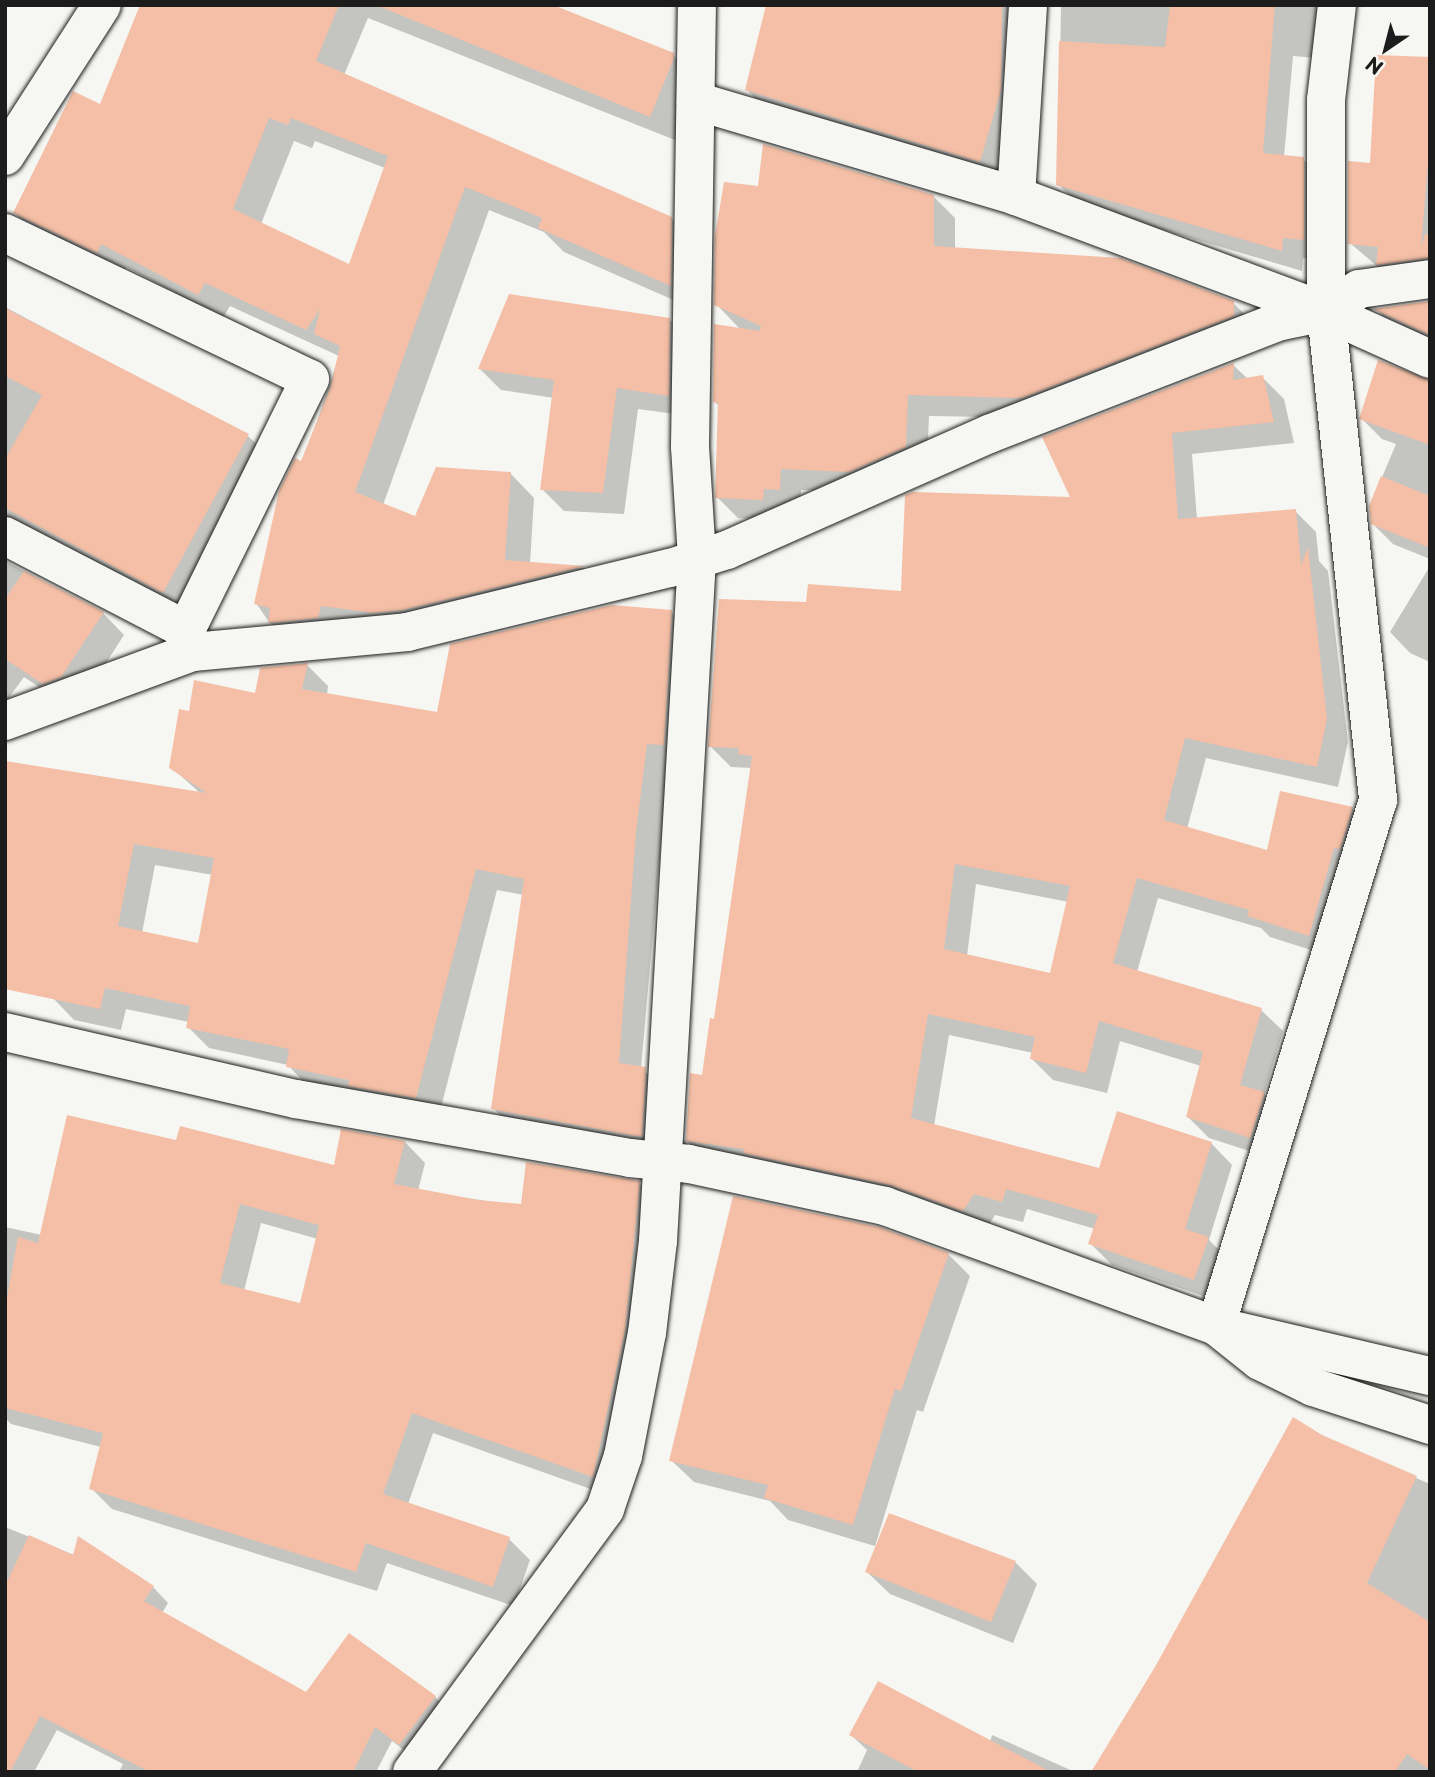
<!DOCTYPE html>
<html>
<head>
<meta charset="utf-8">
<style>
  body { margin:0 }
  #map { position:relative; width:1435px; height:1777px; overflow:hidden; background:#f6f6f2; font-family:"Playpen Sans",sans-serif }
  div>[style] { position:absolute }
  .shadow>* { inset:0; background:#0003 }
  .building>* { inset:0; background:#f4bfa6 }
  .roads { filter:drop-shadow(0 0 2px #1c1c1c) drop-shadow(0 0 2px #1c1c1c) }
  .minor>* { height:38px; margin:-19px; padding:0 19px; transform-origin:19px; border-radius:19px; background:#f6f6f2 }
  span { translate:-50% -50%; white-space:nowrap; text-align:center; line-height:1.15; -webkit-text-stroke:7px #f6f6f2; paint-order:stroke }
  .frame { position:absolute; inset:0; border:7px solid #1c1c1c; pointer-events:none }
  .north { position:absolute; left:1351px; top:14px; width:70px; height:70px; -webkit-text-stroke:5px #f6f6f2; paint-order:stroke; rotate:215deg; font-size:19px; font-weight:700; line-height:28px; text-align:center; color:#1c1c1c }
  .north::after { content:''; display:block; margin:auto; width:24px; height:32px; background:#1c1c1c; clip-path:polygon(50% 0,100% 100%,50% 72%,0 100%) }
</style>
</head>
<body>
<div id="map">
  <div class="shadow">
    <i style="clip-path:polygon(evenodd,188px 5px,548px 5px,673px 55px,698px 79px,675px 140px,368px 18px,344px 75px,671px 218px,695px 243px,694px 309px,564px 252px,544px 232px,489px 210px,383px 505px,416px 518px,510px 473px,534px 498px,530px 564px,584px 568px,607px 590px,294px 647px,269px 622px,256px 603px,339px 356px,230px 306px,223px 318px,126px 267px,122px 276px,39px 237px,15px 213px,188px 5px,294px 141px,312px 148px,315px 141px,385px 168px,350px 266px,261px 224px,294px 141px)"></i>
    <i style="clip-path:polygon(768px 5px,1053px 5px,1040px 7px,1002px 184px,769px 112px,747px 90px)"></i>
    <i style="clip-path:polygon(1061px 5px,1332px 5px,1328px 59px,1293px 56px,1284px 157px,1303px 159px,1324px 180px,1324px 260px,1303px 258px,1302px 271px,1079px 205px,1058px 184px)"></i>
    <i style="clip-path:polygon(1430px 59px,1430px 281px,1398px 284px,1350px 243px,1372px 165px)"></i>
    <i style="clip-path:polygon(759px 188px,933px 196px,955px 218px,955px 249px,1233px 303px,1255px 324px,1043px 418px,929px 416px,927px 468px,871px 492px,801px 490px,800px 510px,784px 520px,738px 518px,717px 497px,720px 407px,714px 401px,741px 330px,716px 304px)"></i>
    <i style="clip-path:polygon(1430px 303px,1430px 345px,1396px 329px,1377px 310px)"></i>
    <i style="clip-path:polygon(5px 307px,248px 436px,270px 457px,185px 614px,5px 557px)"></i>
    <i style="clip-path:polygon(669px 319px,691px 341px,690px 416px,638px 409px,624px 514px,564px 511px,542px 489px,554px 398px,501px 390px,480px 369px)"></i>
    <i style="clip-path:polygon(1379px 362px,1430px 382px,1430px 559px,1393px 544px,1372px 523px,1370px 506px,1396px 444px,1382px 439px,1361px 418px)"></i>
    <i style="clip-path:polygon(evenodd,1233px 365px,1248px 379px,1262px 377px,1284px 399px,1294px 443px,1192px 454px,1197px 519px,1295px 511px,1316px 532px,1319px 561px,1328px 571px,1348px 742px,1338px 787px,1206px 758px,1187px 829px,1269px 852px,1352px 808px,1373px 829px,1330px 956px,1270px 937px,1261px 928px,1158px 898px,1137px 972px,1261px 1010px,1283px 1031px,1264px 1094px,1285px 1115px,1271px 1158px,1209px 1138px,1188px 1117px,1201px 1066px,1120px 1041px,1107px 1093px,1053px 1080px,1032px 1059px,1033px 1053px,949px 1035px,934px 1126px,1100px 1170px,1211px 1143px,1232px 1165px,1209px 1240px,1229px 1260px,1215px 1300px,1112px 1265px,1090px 1243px,1095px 1229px,1027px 1209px,1023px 1222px,995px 1215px,985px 1231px,709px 1162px,687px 1141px,715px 1021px,752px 768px,731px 767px,710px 746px,808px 604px,902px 593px,1073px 499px,1233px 365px,976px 884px,1069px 902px,1052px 975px,967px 956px,976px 884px)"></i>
    <i style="clip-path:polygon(5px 561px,103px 613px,124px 635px,83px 699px,66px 705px,24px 677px,5px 703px)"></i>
    <i style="clip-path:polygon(1430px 566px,1430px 662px,1410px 653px,1390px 632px)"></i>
    <i style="clip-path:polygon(evenodd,671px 612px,693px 633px,668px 765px,641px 1068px,667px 1090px,663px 1158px,515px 1130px,493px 1108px,524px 895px,497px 890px,438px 1119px,309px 1088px,288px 1065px,209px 1048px,188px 1027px,189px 1022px,126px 1009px,121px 1030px,74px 1020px,53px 998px,5px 763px,200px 793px,171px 767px,191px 713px,257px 695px,307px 665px,328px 686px,327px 695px,439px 714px,671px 612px,155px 865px,213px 875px,199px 945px,142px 933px,155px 865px)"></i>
    <i style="clip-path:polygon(evenodd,405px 1142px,425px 1163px,418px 1191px,522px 1206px,639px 1183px,660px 1204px,613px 1497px,433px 1433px,408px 1504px,509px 1539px,530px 1560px,514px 1606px,387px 1563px,377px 1591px,112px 1509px,91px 1488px,101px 1447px,11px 1424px,5px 1418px,5px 1227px,42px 1235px,177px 1143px,336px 1167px,405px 1142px,261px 1223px,318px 1239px,301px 1305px,244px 1291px,261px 1223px)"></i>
    <i style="clip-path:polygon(948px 1254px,970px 1276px,923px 1412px,917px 1410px,875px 1546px,1015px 1562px,1037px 1584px,1013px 1643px,890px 1594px,867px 1572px,878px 1547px,788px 1520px,770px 1501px,694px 1482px,671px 1460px)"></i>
    <i style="clip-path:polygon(1321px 1437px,1430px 1484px,1430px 1772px,1093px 1772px)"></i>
    <i style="clip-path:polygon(5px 1527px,153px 1587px,168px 1603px,162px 1613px,307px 1695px,435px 1697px,450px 1713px,416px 1759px,392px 1741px,376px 1772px,119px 1772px,123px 1764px,57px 1730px,34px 1772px,5px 1772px)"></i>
    <i style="clip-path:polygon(851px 1735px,990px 1742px,992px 1735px,1075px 1772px,857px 1772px,867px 1750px)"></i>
  </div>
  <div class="building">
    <i style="clip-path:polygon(evenodd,140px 5px,339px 5px,316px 61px,672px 217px,671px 286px,538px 228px,542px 218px,465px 187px,355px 492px,415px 516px,436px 467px,511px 472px,505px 560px,585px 566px,403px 610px,375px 613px,321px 606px,318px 618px,268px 623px,270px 608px,254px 604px,279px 491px,295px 458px,301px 461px,330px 389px,340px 346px,314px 334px,320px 309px,306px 330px,205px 283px,198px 295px,101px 244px,97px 253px,13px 213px,73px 91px,100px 104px,140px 5px,269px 118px,288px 125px,291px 118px,388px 156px,349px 264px,233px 209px,269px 118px)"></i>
    <i style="clip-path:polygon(376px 5px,553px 5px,674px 53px,674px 58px,650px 117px)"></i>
    <i style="clip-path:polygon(766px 5px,1002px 5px,1001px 90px,980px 162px,745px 90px)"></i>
    <i style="clip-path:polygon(1170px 5px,1275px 5px,1263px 153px,1304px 157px,1304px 240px,1283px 238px,1282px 251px,1056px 185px,1059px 41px,1165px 47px)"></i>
    <i style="clip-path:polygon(1376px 55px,1430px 57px,1429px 151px,1421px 247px,1425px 234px,1430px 235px,1430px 258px,1376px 265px,1378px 247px,1348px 244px,1348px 161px,1370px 163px)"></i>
    <i style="clip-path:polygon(763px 144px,934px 195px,934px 246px,1120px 258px,1234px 301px,1234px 316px,1022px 398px,908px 395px,906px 447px,849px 472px,781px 469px,780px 490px,764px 489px,763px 500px,715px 498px,718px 403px,713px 402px,714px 324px,760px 331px,761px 326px,714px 305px,715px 236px,724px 182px,758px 186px)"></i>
    <i style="clip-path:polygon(509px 294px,670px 318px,669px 396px,617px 388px,603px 493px,540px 490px,554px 380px,478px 369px)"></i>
    <i style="clip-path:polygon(1430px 301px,1430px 335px,1373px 309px)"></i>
    <i style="clip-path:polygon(5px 308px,249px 434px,163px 593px,5px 508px,5px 459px,42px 395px,5px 376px)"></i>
    <i style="clip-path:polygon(1378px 360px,1430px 380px,1430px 445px,1359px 419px)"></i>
    <i style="clip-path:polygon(evenodd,1234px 363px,1233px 380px,1263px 375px,1274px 422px,1172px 433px,1178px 519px,1296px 509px,1301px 565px,1308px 547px,1327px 719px,1317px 767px,1185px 738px,1164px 820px,1267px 850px,1280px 791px,1353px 807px,1340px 849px,1334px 848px,1309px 936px,1247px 916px,1249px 910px,1137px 878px,1113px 963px,1262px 1008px,1240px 1085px,1265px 1092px,1250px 1138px,1186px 1117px,1203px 1052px,1099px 1021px,1086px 1073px,1030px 1059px,1035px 1037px,928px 1014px,911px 1118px,1099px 1168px,1117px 1111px,1212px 1142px,1185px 1229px,1209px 1237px,1194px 1280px,1088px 1244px,1098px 1215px,1006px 1189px,1002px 1202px,974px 1194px,963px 1211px,890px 1185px,743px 1153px,744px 1149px,686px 1141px,690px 1073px,702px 1075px,710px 1018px,714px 1019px,752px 756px,738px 754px,739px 748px,708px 747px,719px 599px,806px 602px,808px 584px,901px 591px,905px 495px,913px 492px,1070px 497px,1042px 437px,1234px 363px,955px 864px,1070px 886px,1050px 973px,944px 949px,955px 864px)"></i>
    <i style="clip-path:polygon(1381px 476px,1430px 496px,1430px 548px,1371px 524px,1369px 506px)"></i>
    <i style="clip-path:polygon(24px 571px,104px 612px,61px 677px,43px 684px,5px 659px,5px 599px)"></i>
    <i style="clip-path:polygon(evenodd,612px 605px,672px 610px,664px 745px,647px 744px,636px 832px,619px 1063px,646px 1067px,642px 1137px,491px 1109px,524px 879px,476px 869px,416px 1098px,348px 1086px,349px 1080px,286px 1067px,289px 1049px,186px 1028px,190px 1006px,105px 988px,100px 1009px,5px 989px,5px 761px,207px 793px,169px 768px,179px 709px,189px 711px,194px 680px,255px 693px,260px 668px,308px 663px,302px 689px,437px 712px,450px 644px,612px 605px,134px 844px,214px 858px,198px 943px,118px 926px,134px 844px)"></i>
    <i style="clip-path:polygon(evenodd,67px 1115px,176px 1140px,180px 1126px,334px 1165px,341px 1129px,405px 1141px,394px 1184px,478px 1200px,521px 1204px,526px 1162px,640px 1181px,625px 1330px,593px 1477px,412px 1413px,383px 1494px,510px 1537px,493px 1587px,366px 1543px,356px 1572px,89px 1489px,103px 1433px,5px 1408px,5px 1309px,18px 1237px,38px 1243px,67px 1115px,240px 1204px,319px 1225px,300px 1303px,220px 1283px,240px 1204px)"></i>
    <i style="clip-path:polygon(733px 1196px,879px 1227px,949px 1253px,901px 1391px,895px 1389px,853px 1525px,764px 1498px,768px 1485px,669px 1461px)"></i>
    <i style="clip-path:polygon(1293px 1417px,1322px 1435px,1417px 1476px,1367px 1583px,1430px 1622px,1430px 1770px,1407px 1754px,1395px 1772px,1091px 1772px,1155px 1667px)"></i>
    <i style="clip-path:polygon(889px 1513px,1016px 1561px,991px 1622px,865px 1572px)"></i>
    <i style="clip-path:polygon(29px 1535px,73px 1555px,78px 1536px,154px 1586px,144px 1601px,306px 1692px,349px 1633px,436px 1696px,399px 1745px,375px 1727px,353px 1772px,150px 1772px,40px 1716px,10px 1772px,5px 1772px,5px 1586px)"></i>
    <i style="clip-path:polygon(878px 1681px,1051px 1772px,918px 1772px,849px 1735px)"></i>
  </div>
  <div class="roads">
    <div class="minor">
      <i style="left:1337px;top:5px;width:96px;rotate:96.6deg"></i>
      <i style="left:1326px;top:100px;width:212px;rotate:90deg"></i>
      <i style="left:1326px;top:312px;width:491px;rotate:83.9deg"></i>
      <i style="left:1378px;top:800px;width:550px;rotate:107.12deg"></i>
      <i style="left:1216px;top:1326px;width:220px;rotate:13.2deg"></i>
      <i style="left:696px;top:101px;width:334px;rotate:16.5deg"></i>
      <i style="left:1016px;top:196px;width:331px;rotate:20.5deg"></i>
      <i style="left:1326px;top:312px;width:114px;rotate:24.3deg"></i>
      <i style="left:5px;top:156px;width:179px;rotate:-57.3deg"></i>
      <i style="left:1016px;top:196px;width:191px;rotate:-86.4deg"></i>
      <i style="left:5px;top:233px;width:338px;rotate:25.6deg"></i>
      <i style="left:310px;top:379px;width:280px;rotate:116.3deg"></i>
      <i style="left:186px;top:630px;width:23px;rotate:72deg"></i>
      <i style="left:5px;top:536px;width:204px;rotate:27.4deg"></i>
      <i style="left:5px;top:721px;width:200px;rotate:-20.2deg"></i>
      <i style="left:193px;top:652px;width:215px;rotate:-5.3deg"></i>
      <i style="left:407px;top:632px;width:271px;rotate:-13.7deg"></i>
      <i style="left:670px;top:568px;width:60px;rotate:-17.5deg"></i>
      <i style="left:727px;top:550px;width:287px;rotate:-23.9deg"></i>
      <i style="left:989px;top:434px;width:313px;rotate:-21.2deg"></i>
      <i style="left:1281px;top:321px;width:46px;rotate:-11.3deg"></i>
      <i style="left:1326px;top:312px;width:40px;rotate:-34.9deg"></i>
      <i style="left:1359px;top:289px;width:72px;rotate:-8deg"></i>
      <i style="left:5px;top:1032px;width:299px;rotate:13deg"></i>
      <i style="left:296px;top:1099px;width:339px;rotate:10deg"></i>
      <i style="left:630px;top:1158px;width:59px;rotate:5.8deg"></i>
      <i style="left:689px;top:1164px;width:200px;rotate:12.1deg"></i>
      <i style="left:885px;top:1206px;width:352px;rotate:19.9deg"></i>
      <i style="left:1216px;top:1326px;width:56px;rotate:38.5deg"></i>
      <i style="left:1260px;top:1361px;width:59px;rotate:26.1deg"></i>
      <i style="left:1313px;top:1387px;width:123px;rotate:18deg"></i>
      <i style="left:412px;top:1772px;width:326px;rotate:-53.7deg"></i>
      <i style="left:605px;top:1509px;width:56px;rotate:-71.2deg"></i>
      <i style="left:623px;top:1456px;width:125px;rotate:-79deg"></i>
      <i style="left:647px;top:1333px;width:93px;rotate:-83.2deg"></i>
      <i style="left:658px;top:1241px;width:684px;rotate:-86.73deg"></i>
      <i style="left:697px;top:558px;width:112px;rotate:-93.6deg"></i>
      <i style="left:690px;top:446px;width:441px;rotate:-89.1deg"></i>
    </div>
  </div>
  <div class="frame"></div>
  <div class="north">N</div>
</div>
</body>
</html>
